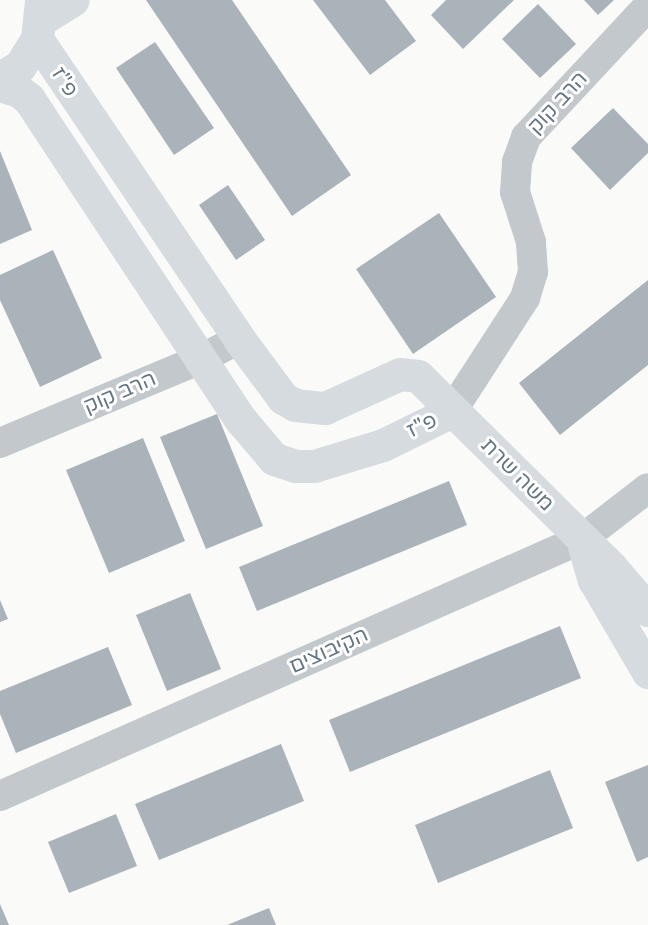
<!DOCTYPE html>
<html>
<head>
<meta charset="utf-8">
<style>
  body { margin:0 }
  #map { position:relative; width:648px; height:925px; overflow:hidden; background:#fafaf8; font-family:"Varela Round",Heebo,sans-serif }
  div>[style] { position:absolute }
  .building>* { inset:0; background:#aab3b9 }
  .street>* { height:30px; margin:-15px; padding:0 15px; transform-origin:15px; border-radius:15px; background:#c3c8cc }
  .secondary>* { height:33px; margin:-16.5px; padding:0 16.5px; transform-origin:16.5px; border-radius:16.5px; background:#d6dbdf }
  span { translate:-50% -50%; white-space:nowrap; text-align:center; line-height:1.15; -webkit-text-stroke:6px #fff; paint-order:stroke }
  .street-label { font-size:21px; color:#657683 }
</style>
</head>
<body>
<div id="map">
  <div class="building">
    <i style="clip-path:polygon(146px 0,232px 0,351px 175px,292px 216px)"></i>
    <i style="clip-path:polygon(313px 0,385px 0,416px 41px,370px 75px)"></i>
    <i style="clip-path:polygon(446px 0,514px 0,463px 49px,431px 15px)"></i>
    <i style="clip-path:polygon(584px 0,614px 0,598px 15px)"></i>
    <i style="clip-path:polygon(538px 4px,576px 44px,540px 78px,502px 39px)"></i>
    <i style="clip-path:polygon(155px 42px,214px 128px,174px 155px,116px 68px)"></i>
    <i style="clip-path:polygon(613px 108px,648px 144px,648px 153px,610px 190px,571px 148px)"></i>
    <i style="clip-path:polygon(0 151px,32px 230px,0 244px)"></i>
    <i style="clip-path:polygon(228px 185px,265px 240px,236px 260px,199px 205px)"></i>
    <i style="clip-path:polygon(439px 213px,496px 297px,413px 354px,356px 269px)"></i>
    <i style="clip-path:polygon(53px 250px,102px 358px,40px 387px,0 300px,0 275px)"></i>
    <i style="clip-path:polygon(648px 280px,648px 365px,560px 435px,519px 383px)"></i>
    <i style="clip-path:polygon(217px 414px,263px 526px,206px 549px,160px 437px)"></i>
    <i style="clip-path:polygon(143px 438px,185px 541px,109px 573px,66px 470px)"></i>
    <i style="clip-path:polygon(449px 481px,467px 525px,257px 611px,239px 567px)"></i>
    <i style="clip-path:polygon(190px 593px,221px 669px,167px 691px,136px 615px)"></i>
    <i style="clip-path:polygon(0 600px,8px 619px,0 622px)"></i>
    <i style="clip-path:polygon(560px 626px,581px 678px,350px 772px,329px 720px)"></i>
    <i style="clip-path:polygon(108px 647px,132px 705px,16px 753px,0 714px,0 691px)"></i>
    <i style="clip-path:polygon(281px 744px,304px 801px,159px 860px,135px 804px)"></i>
    <i style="clip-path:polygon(648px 765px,648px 857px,637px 862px,605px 782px)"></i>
    <i style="clip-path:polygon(550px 770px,573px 828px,438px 883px,415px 825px)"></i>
    <i style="clip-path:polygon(116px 814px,137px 866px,69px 893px,48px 842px)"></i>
    <i style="clip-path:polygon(0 904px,9px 925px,0 925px)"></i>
    <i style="clip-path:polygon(269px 908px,276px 925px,227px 925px)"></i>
  </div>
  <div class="street">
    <i style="left:452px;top:411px;width:135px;rotate:-57.1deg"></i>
    <i style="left:525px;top:298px;width:27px;rotate:-73deg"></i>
    <i style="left:533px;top:272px;width:30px;rotate:-94deg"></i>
    <i style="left:531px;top:242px;width:52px;rotate:-107.7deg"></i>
    <i style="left:515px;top:192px;width:30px;rotate:-86deg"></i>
    <i style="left:517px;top:162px;width:27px;rotate:-70deg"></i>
    <i style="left:526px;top:137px;width:179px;rotate:-47deg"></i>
    <i style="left:0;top:443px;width:218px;rotate:-22.7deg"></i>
    <i style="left:201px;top:359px;width:43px;rotate:-27.8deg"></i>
    <i style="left:0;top:796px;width:636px;rotate:-23.83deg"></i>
    <i style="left:582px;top:539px;width:83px;rotate:-37.7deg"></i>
  </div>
  <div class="secondary">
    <i style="left:42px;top:19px;width:36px;rotate:-32deg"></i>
    <i style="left:37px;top:39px;width:362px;rotate:56deg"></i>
    <i style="left:239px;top:339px;width:74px;rotate:53.3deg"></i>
    <i style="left:283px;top:398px;width:14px;rotate:30deg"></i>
    <i style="left:295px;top:405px;width:30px;rotate:6deg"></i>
    <i style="left:325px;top:408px;width:82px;rotate:-24.4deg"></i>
    <i style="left:400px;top:374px;width:18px;rotate:6deg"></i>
    <i style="left:418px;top:376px;width:272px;rotate:44.7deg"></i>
    <i style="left:611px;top:567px;width:57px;rotate:49.3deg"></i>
    <i style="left:0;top:78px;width:23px;rotate:-31deg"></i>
    <i style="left:20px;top:66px;width:32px;rotate:-58deg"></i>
    <i style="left:37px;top:39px;width:39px;rotate:-84deg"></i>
    <i style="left:0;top:85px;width:20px;rotate:18deg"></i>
    <i style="left:19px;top:91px;width:13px;rotate:39deg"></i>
    <i style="left:29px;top:99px;width:385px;rotate:56.6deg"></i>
    <i style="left:241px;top:420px;width:51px;rotate:49.8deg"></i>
    <i style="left:274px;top:459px;width:22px;rotate:18deg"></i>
    <i style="left:295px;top:466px;width:19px"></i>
    <i style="left:314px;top:466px;width:72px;rotate:-16.9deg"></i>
    <i style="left:383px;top:445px;width:77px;rotate:-26.2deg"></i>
    <i style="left:584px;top:546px;width:35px;rotate:74deg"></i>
    <i style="left:594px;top:580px;width:107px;rotate:59.6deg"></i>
  </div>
  <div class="street-label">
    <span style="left:64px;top:82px;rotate:57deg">פ"ז</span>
    <span style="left:558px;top:103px;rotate:-47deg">הרב קוק</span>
    <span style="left:120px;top:393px;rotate:-23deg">הרב קוק</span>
    <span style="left:422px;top:426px;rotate:-26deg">פ"ז</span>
    <span style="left:517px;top:475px;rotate:45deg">משה שרת</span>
    <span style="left:329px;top:651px;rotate:-24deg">הקיבוצים</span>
  </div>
</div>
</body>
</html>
